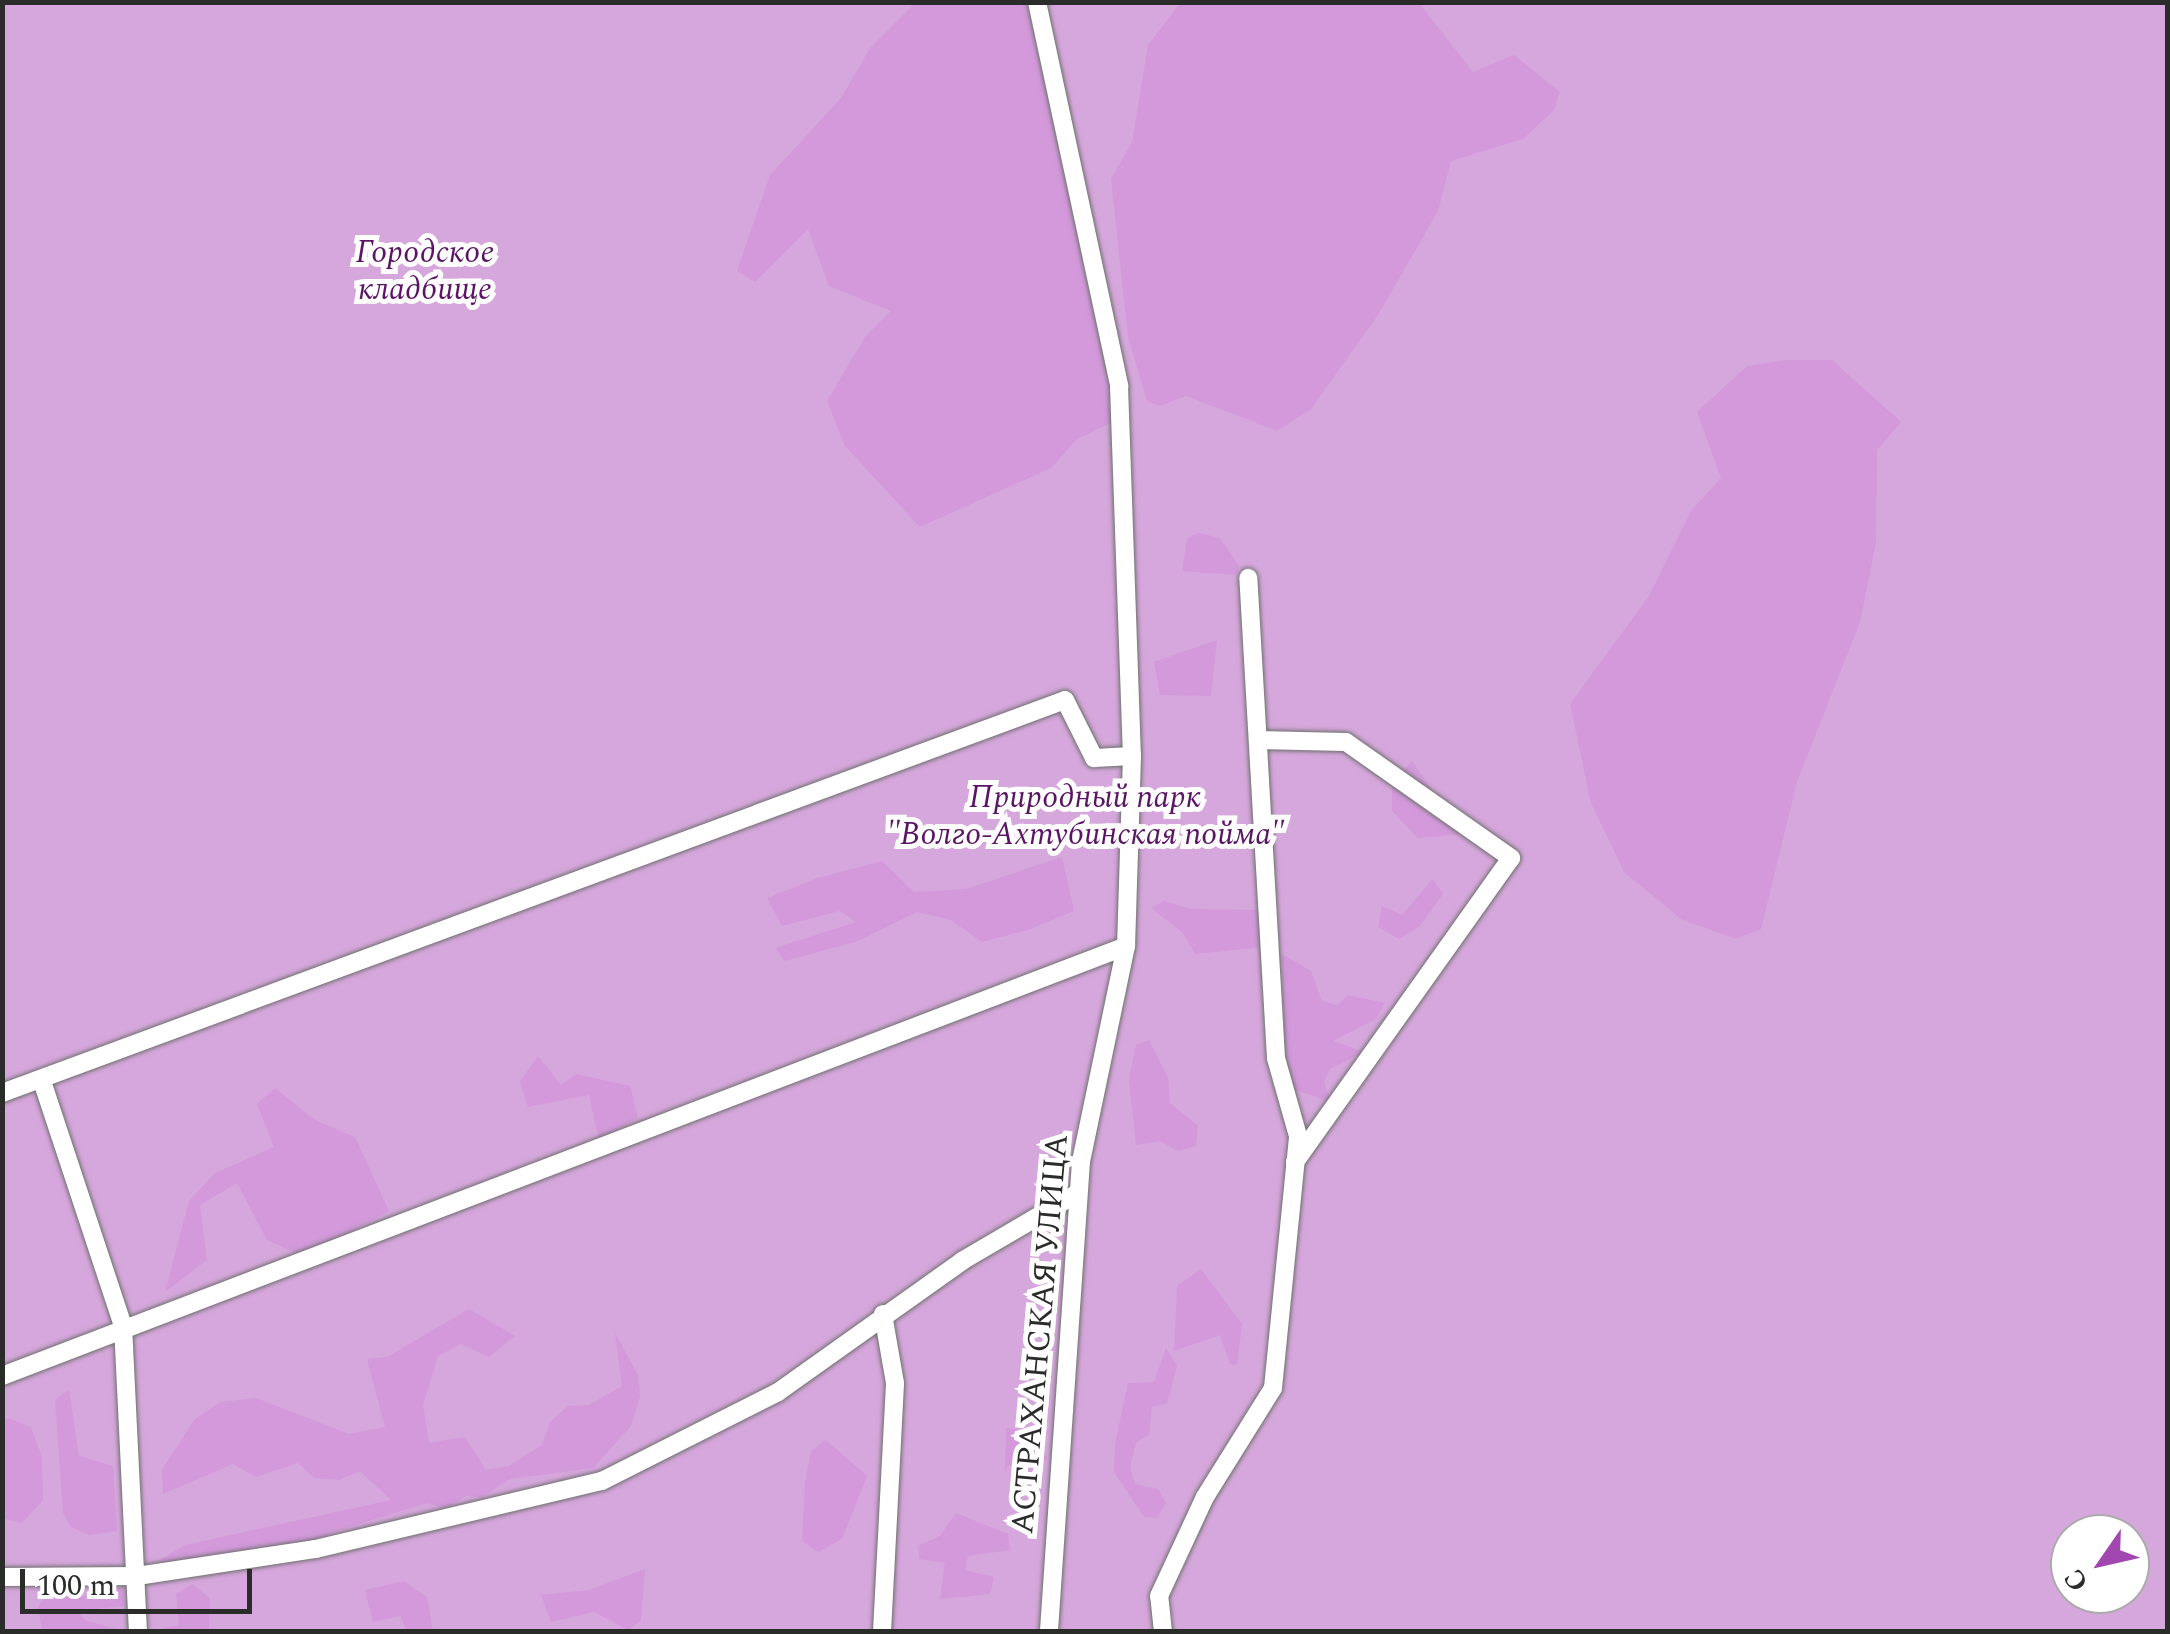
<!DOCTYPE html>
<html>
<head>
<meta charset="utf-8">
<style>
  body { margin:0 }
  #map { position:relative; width:2170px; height:1634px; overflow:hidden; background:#e0e4e0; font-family:Spectral,serif }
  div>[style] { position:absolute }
  .green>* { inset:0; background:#d6a7dc }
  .forest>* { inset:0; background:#d399db }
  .roads { filter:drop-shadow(0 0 2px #6e716e) drop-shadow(0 0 2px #6e716e) }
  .street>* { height:18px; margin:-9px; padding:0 9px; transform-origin:9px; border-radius:9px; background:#fff }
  span { translate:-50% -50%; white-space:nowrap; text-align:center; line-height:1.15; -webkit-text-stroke:10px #fff; paint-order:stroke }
  .park-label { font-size:32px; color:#5b1565; font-style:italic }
  .street-label { font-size:32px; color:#2a2c2a }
  .frame { position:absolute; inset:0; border:5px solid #2a2c2a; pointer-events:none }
  .north { position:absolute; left:2050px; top:1514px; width:100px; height:100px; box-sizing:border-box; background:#fff; border:2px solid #aaabaa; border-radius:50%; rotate:236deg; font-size:28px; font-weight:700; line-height:40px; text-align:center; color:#2a2c2a }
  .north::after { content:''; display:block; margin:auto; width:35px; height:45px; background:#a246b0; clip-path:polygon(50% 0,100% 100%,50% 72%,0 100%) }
  .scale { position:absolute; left:20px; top:1569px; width:232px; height:45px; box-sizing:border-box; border:5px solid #2a2c2a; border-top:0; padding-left:12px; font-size:30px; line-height:35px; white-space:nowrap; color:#2a2c2a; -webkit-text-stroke:8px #fff; paint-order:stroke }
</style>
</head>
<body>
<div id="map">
  <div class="green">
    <i style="clip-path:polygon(evenodd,3px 3px,2167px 3px,2167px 1631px,3px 1632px,3px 3px,2070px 1534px,2130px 1534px,2130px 1594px,2070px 1594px,2070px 1534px)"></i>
  </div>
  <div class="forest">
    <i style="clip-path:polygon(1181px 2px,1419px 3px,1473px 72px,1514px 55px,1560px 92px,1554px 110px,1523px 139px,1451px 161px,1438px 211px,1378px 315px,1311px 409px,1277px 431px,1186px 396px,1160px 406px,1147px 401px,1128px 337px,1111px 179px,1132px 142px,1148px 45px)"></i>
    <i style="clip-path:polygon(915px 3px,1026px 3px,1063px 125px,1098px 287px,1102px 353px,1120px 400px,1111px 423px,1077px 439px,1051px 468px,920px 527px,845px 446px,827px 401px,865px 337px,891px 311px,829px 286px,808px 229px,755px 282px,737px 271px,770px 175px,841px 98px,870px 48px)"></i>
    <i style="clip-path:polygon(1786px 360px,1832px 360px,1901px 422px,1877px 450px,1876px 543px,1860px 622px,1797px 782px,1761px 929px,1736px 939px,1681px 919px,1624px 872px,1591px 803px,1570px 704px,1649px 596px,1691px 511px,1721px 478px,1697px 412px,1747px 366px)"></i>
    <i style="clip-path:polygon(1199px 533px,1220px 538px,1239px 566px,1236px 575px,1182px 571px,1187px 538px)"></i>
    <i style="clip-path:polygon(1217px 640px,1211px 696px,1160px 695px,1154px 662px)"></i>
    <i style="clip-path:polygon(1412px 761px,1462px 834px,1418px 838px,1392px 811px,1392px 783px)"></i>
    <i style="clip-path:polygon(1062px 857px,1074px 911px,1028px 930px,982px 942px,951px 920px,917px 912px,858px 941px,785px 961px,775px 948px,856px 922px,840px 911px,782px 926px,767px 898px,818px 878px,882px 861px,914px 892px,966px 889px)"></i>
    <i style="clip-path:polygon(1433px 879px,1443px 894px,1420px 926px,1399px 939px,1378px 927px,1382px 906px,1402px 915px)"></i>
    <i style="clip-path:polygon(1164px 901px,1191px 909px,1259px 910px,1264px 947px,1195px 954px,1183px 933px,1151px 908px)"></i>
    <i style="clip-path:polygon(1282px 954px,1311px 971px,1322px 1001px,1337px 1005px,1348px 995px,1385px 1003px,1376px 1019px,1333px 1041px,1364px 1052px,1330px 1069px,1324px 1082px,1331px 1102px,1295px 1090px,1285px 1069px)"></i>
    <i style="clip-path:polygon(1149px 1040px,1168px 1078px,1170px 1103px,1198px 1126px,1196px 1146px,1178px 1151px,1160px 1141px,1136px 1145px,1129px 1080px,1136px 1045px)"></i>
    <i style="clip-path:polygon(538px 1056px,561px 1085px,576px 1074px,630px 1086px,638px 1118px,599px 1140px,589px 1095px,528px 1107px,520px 1081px)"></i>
    <i style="clip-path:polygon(275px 1088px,315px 1120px,355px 1137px,389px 1211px,304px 1257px,267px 1240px,237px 1183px,200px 1205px,207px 1260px,165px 1292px,189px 1201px,215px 1173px,274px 1147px,257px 1104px)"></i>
    <i style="clip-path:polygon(1201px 1269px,1242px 1324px,1237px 1365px,1230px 1364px,1220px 1335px,1174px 1351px,1177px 1286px)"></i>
    <i style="clip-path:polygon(469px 1309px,515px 1336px,489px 1357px,461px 1344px,438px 1356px,423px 1405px,429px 1443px,465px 1437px,486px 1470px,509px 1466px,542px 1445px,550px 1422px,568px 1406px,589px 1405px,622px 1386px,615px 1333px,638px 1375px,640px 1397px,631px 1426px,593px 1468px,510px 1479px,482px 1497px,466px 1496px,445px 1509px,427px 1503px,330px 1533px,316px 1549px,261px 1547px,220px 1575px,165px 1572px,160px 1560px,185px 1545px,391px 1500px,360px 1471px,339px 1480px,314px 1478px,298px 1463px,256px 1477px,233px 1464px,163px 1494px,162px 1470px,194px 1420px,220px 1402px,256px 1398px,349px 1434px,385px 1427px,367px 1359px,387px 1357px)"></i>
    <i style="clip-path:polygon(1166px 1348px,1177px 1366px,1167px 1403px,1152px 1407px,1149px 1434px,1136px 1443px,1130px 1467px,1135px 1484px,1158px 1489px,1166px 1503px,1157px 1518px,1144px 1517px,1114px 1472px,1115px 1444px,1128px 1383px,1154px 1382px)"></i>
    <i style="clip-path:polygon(69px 1390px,79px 1456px,113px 1466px,117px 1531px,89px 1535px,71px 1527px,63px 1513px,55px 1400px)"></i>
    <i style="clip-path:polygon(8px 1418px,31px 1427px,42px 1457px,43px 1500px,22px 1523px,3px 1518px,3px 1420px)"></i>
    <i style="clip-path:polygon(1006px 1428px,1041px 1433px,1047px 1460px,1007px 1466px,1005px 1474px)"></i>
    <i style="clip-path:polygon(826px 1440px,867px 1476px,842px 1539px,818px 1552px,802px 1541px,805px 1483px,811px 1451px)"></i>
    <i style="clip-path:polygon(956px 1513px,1008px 1534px,1010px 1550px,968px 1556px,965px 1570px,994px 1577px,990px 1594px,940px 1599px,945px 1563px,919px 1559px,918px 1546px,940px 1536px)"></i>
    <i style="clip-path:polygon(645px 1569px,641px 1621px,628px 1630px,594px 1612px,551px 1622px,541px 1595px,589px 1590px)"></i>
    <i style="clip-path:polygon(404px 1581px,427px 1597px,433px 1631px,407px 1631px,400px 1616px,373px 1622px,365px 1590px)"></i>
    <i style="clip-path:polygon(192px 1584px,210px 1598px,209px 1631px,150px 1631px,179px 1625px,176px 1594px)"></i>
    <i style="clip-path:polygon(124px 1586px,123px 1606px,78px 1611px,85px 1620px,123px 1631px,27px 1631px,42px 1629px,38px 1607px,48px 1593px,84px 1596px)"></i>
  </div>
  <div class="roads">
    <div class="street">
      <i style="left:1037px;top:2px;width:393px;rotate:77.9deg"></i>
      <i style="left:1119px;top:386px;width:370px;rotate:88deg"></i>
      <i style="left:1132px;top:756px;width:190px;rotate:91.8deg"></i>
      <i style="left:1126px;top:946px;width:220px;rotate:101.8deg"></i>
      <i style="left:1081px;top:1161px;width:472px;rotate:93.9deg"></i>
      <i style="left:1258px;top:740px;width:88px;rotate:1.3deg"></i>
      <i style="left:1346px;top:742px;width:202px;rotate:35.1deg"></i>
      <i style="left:1511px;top:858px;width:373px;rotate:125.4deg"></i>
      <i style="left:42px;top:1081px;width:258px;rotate:71.7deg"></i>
      <i style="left:123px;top:1326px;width:306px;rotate:87.2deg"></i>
      <i style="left:2px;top:1093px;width:1133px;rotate:-20.29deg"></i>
      <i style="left:1065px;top:700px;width:65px;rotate:63.4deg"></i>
      <i style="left:1094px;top:758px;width:38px;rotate:-3deg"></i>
      <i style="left:2px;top:1376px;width:1203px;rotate:-20.93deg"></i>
      <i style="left:2px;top:1577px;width:135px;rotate:-0.4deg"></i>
      <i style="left:137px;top:1576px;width:181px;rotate:-8.6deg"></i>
      <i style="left:316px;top:1549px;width:294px;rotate:-13.4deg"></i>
      <i style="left:602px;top:1481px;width:197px;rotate:-26.8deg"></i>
      <i style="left:778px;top:1392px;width:226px;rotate:-35.4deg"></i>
      <i style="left:962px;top:1261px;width:134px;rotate:-30.4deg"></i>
      <i style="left:882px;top:1632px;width:249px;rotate:-87deg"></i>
      <i style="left:895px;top:1383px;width:70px;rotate:-99.9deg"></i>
      <i style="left:1163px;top:1632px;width:36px;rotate:-96deg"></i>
      <i style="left:1159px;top:1596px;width:109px;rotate:-65.1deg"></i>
      <i style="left:1205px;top:1497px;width:128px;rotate:-58deg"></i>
      <i style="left:1273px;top:1388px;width:253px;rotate:-84.3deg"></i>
      <i style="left:1298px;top:1136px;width:81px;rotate:-105.8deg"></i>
      <i style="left:1276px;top:1058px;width:481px;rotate:-93.3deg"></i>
    </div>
  </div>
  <div class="park-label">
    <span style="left:425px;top:272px">Городское<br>кладбище</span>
    <span style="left:1085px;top:817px">Природный парк<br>"Волго-Ахтубинская пойма"</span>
  </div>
  <div class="street-label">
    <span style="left:1041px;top:1334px;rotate:-85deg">АСТРАХАНСКАЯ УЛИЦА</span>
  </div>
  <div class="frame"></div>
  <div class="north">С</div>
  <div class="scale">100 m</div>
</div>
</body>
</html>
